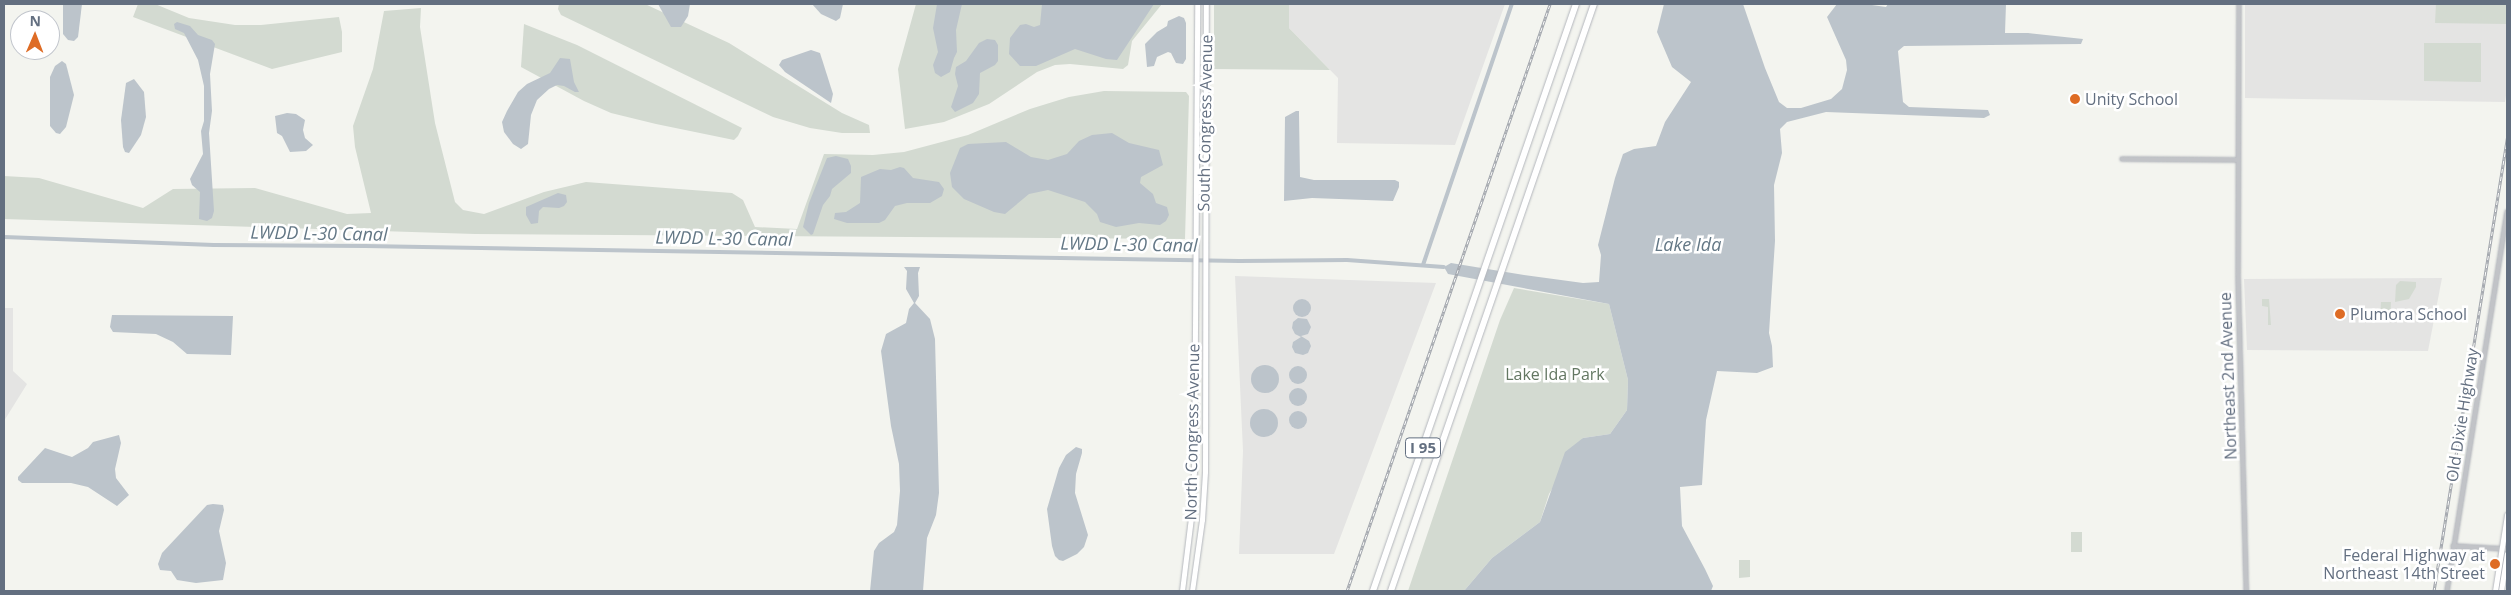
<!DOCTYPE html>
<html>
<head>
<meta charset="utf-8">
<style>
  body { margin:0 }
  #map { position:relative; width:2511px; height:595px; overflow:hidden; background:#f3f4ef; font-family:"Open Sans",sans-serif }
  div>[style] { position:absolute }
  .built>* { inset:0; background:#e4e4e3 }
  .green>* { inset:0; background:#d3dad1 }
  .water>* { inset:0; background:#bcc4cb }
  .round { border-radius:50% }
  .canal>* { height:4px; margin:-2px; padding:0 2px; transform-origin:2px; border-radius:2px; background:#bcc4cb }
  .roads { filter:drop-shadow(0 0 1px #b3b6bc) drop-shadow(0 0 1px #b3b6bc) }
  .tertiary>* { height:4px; margin:-2px; padding:0 2px; transform-origin:2px; border-radius:2px; background:#c1c3c7 }
  .secondary>* { height:4.5px; margin:-2.25px; padding:0 2.25px; transform-origin:2.25px; border-radius:2.25px; background:#fff }
  .primary>* { height:4.5px; margin:-2.25px; padding:0 2.25px; transform-origin:2.25px; border-radius:2.25px; background:#fff }
  .motorway>* { height:5.5px; margin:-2.75px; padding:0 2.75px; transform-origin:2.75px; border-radius:2.75px; background:#fff }
  .rail>* { height:3px; margin-top:-1.5px; transform-origin:0; background:repeating-linear-gradient(90deg,#fff 0 4px,#a1a5ac 0 8px); box-sizing:border-box; border-block:1px solid #a1a5ac }
  .dots>* { width:14px; height:14px; translate:-50% -50%; box-sizing:border-box; border:2px solid #fff; border-radius:50% }
  span { translate:-50% -50%; white-space:nowrap; text-align:center; line-height:1.15; -webkit-text-stroke:5px #fff; paint-order:stroke }
  .shield-label span { padding:1px 4px; background:#fff; border:1px solid; border-radius:4px; -webkit-text-stroke-width:0 }
  .shield-label { font-size:15px; color:#636f80; font-weight:700 }
  .poi-label { font-size:16px; color:#636f80 }
  .left { translate:0 -50%; text-align:left }
  .right { translate:-100% -50%; text-align:right }
  .street-label { font-size:16px; color:#636f80 }
  .park-label { font-size:16px; color:#637762 }
  .water-label { font-size:18px; color:#637785; font-style:italic }
  .frame { position:absolute; inset:0; border:5px solid #636f80; pointer-events:none }
  .north { position:absolute; left:10px; top:10px; width:50px; height:50px; box-sizing:border-box; background:#fff; border:1px solid #c1c5cc; border-radius:50%; rotate:1deg; font-size:14px; font-weight:700; line-height:20px; text-align:center; color:#636f80 }
  .north::after { content:''; display:block; margin:auto; width:18px; height:22px; background:#de6c25; clip-path:polygon(50% 0,100% 100%,50% 72%,0 100%) }
</style>
</head>
<body>
<div id="map">
  <div class="built">
    <i style="clip-path:polygon(1289px 4px,1505px 4px,1455px 145px,1337px 143px,1338px 78px,1289px 28px)"></i>
    <i style="clip-path:polygon(2245px 4px,2507px 4px,2507px 89px,2505px 102px,2245px 98px)"></i>
    <i style="clip-path:polygon(1235px 276px,1436px 283px,1334px 554px,1239px 554px,1243px 451px)"></i>
    <i style="clip-path:polygon(2442px 278px,2428px 351px,2247px 350px,2244px 279px)"></i>
    <i style="clip-path:polygon(4px 308px,13px 308px,13px 371px,27px 384px,4px 421px)"></i>
  </div>
  <div class="green">
    <i style="clip-path:polygon(138px 4px,155px 4px,189px 18px,235px 25px,261px 25px,339px 17px,342px 32px,342px 52px,272px 69px,133px 17px)"></i>
    <i style="clip-path:polygon(559px 4px,645px 4px,729px 43px,842px 113px,869px 125px,870px 133px,842px 133px,810px 128px,773px 117px,561px 15px,558px 9px)"></i>
    <i style="clip-path:polygon(916px 4px,1162px 4px,1132px 41px,1128px 65px,1123px 69px,1070px 64px,1055px 65px,1037px 72px,989px 104px,944px 122px,905px 129px,898px 69px)"></i>
    <i style="clip-path:polygon(1214px 4px,1289px 4px,1289px 28px,1330px 70px,1214px 69px)"></i>
    <i style="clip-path:polygon(2436px 4px,2507px 4px,2507px 24px,2435px 23px)"></i>
    <i style="clip-path:polygon(421px 8px,420px 27px,435px 123px,455px 202px,463px 210px,484px 214px,544px 192px,586px 182px,732px 193px,743px 200px,755px 227px,797px 229px,824px 154px,873px 155px,904px 152px,968px 135px,1030px 109px,1069px 97px,1104px 91px,1186px 92px,1189px 96px,1185px 239px,475px 234px,4px 219px,4px 176px,39px 178px,143px 208px,173px 189px,255px 188px,347px 214px,371px 213px,355px 147px,353px 126px,373px 69px,384px 11px)"></i>
    <i style="clip-path:polygon(524px 24px,577px 45px,742px 128px,738px 136px,734px 140px,656px 124px,611px 113px,584px 101px,521px 67px)"></i>
    <i style="clip-path:polygon(2424px 43px,2481px 43px,2481px 82px,2424px 81px)"></i>
    <i style="clip-path:polygon(2400px 281px,2416px 282px,2416px 287px,2409px 299px,2395px 302px,2396px 285px)"></i>
    <i style="clip-path:polygon(1514px 288px,1609px 304px,1628px 380px,1627px 410px,1610px 434px,1583px 438px,1549px 494px,1540px 522px,1492px 558px,1464px 591px,1408px 591px,1500px 320px)"></i>
    <i style="clip-path:polygon(2262px 299px,2269px 299px,2271px 325px,2268px 325px,2268px 307px,2262px 306px)"></i>
    <i style="clip-path:polygon(2381px 302px,2391px 302px,2390px 321px,2380px 320px)"></i>
    <i style="clip-path:polygon(2071px 532px,2082px 532px,2082px 552px,2071px 552px)"></i>
    <i style="clip-path:polygon(1739px 560px,1750px 560px,1750px 577px,1739px 578px)"></i>
  </div>
  <div class="water">
    <i style="clip-path:polygon(63px 4px,82px 4px,78px 37px,74px 41px,68px 40px,63px 34px)"></i>
    <i style="clip-path:polygon(658px 4px,690px 4px,688px 16px,681px 27px,671px 27px)"></i>
    <i style="clip-path:polygon(812px 4px,843px 4px,840px 18px,836px 21px,821px 14px)"></i>
    <i style="clip-path:polygon(937px 4px,962px 4px,956px 30px,957px 52px,954px 58px,950px 72px,941px 77px,935px 73px,933px 65px,938px 52px,933px 28px)"></i>
    <i style="clip-path:polygon(1042px 4px,1154px 4px,1117px 60px,1106px 59px,1075px 49px,1036px 66px,1020px 66px,1009px 54px,1010px 38px,1020px 25px,1026px 24px,1034px 27px,1040px 25px)"></i>
    <i style="clip-path:polygon(1664px 4px,1743px 4px,1765px 68px,1779px 102px,1787px 108px,1801px 108px,1831px 99px,1842px 89px,1847px 70px,1846px 60px,1827px 17px,1837px 4px,1865px 4px,1886px 7px,1888px 4px,2006px 4px,2005px 33px,2028px 33px,2083px 39px,2081px 44px,1904px 46px,1898px 51px,1903px 102px,1909px 107px,1988px 110px,1990px 115px,1984px 118px,1826px 112px,1787px 122px,1780px 129px,1782px 153px,1774px 185px,1775px 241px,1769px 333px,1772px 346px,1773px 367px,1757px 373px,1717px 371px,1706px 420px,1702px 485px,1680px 487px,1682px 526px,1705px 569px,1713px 586px,1711px 591px,1464px 591px,1492px 558px,1540px 522px,1565px 452px,1583px 438px,1610px 434px,1627px 410px,1628px 380px,1609px 304px,1448px 274px,1444px 267px,1451px 263px,1524px 275px,1583px 283px,1599px 282px,1601px 255px,1598px 245px,1615px 178px,1623px 154px,1634px 149px,1656px 146px,1665px 122px,1691px 82px,1672px 67px,1657px 32px)"></i>
    <i style="clip-path:polygon(1179px 16px,1184px 18px,1186px 23px,1186px 59px,1183px 64px,1176px 63px,1171px 53px,1168px 52px,1157px 57px,1154px 66px,1147px 67px,1145px 44px,1157px 32px,1167px 26px,1168px 21px)"></i>
    <i style="clip-path:polygon(177px 22px,190px 26px,198px 35px,212px 40px,215px 44px,210px 74px,212px 111px,209px 133px,214px 211px,212px 218px,207px 221px,199px 219px,200px 192px,192px 185px,190px 179px,203px 154px,201px 131px,204px 121px,204px 86px,198px 60px,184px 33px,175px 29px,174px 24px)"></i>
    <i style="clip-path:polygon(987px 39px,995px 40px,998px 45px,998px 61px,995px 65px,980px 73px,979px 94px,973px 103px,955px 112px,951px 107px,958px 86px,955px 74px,956px 67px,966px 61px,979px 43px)"></i>
    <i style="clip-path:polygon(811px 50px,820px 53px,833px 94px,831px 103px,785px 72px,779px 65px,782px 60px)"></i>
    <i style="clip-path:polygon(560px 58px,570px 59px,574px 82px,579px 92px,575px 92px,564px 86px,557px 85px,549px 89px,537px 100px,531px 115px,528px 144px,521px 149px,513px 144px,504px 132px,502px 122px,507px 111px,518px 92px,527px 84px,550px 73px)"></i>
    <i style="clip-path:polygon(62px 61px,66px 64px,74px 95px,66px 127px,60px 134px,56px 133px,50px 126px,50px 77px,55px 66px)"></i>
    <i style="clip-path:polygon(134px 79px,144px 92px,146px 117px,141px 135px,129px 153px,125px 152px,123px 147px,121px 120px,126px 83px)"></i>
    <i style="clip-path:polygon(1296px 111px,1299px 111px,1299px 114px,1300px 177px,1314px 180px,1395px 180px,1399px 182px,1399px 187px,1393px 201px,1312px 198px,1284px 201px,1285px 117px)"></i>
    <i style="clip-path:polygon(287px 113px,296px 114px,305px 120px,303px 130px,305px 138px,313px 145px,306px 151px,290px 152px,282px 136px,277px 133px,275px 116px)"></i>
    <i style="clip-path:polygon(1112px 133px,1129px 143px,1159px 150px,1163px 165px,1141px 177px,1140px 183px,1153px 194px,1156px 203px,1167px 207px,1169px 215px,1166px 221px,1160px 225px,1139px 223px,1116px 227px,1100px 222px,1097px 214px,1085px 202px,1048px 190px,1029px 194px,1005px 214px,994px 212px,964px 199px,952px 187px,950px 173px,960px 148px,968px 144px,1006px 142px,1031px 157px,1048px 160px,1067px 154px,1079px 141px,1092px 135px)"></i>
    <i style="clip-path:polygon(836px 156px,848px 159px,851px 166px,851px 173px,832px 189px,830px 196px,823px 205px,813px 234px,811px 235px,803px 227px,809px 203px,827px 158px)"></i>
    <i style="clip-path:polygon(900px 167px,904px 168px,913px 178px,939px 182px,944px 189px,942px 196px,930px 203px,907px 203px,895px 206px,885px 220px,879px 223px,847px 223px,834px 219px,835px 213px,846px 212px,860px 203px,861px 177px,880px 169px,891px 170px)"></i>
    <i style="clip-path:polygon(558px 193px,566px 195px,567px 202px,564px 206px,559px 208px,543px 207px,539px 211px,538px 223px,531px 224px,526px 215px,526px 207px)"></i>
    <i style="clip-path:polygon(904px 267px,920px 267px,918px 273px,919px 296px,915px 303px,930px 319px,935px 339px,939px 493px,936px 515px,927px 538px,923px 591px,870px 591px,874px 551px,879px 543px,894px 532px,897px 525px,900px 491px,899px 464px,891px 426px,881px 351px,886px 334px,906px 323px,909px 309px,914px 303px,906px 289px,907px 271px)"></i>
    <i class="round" style="left:1293px;top:299px;width:18px;height:18px"></i>
    <i style="clip-path:polygon(112px 315px,233px 316px,231px 355px,187px 354px,173px 342px,156px 334px,113px 332px,110px 327px)"></i>
    <i style="clip-path:polygon(1298px 318px,1307px 319px,1311px 327px,1308px 334px,1301px 336px,1309px 341px,1311px 346px,1308px 353px,1303px 355px,1295px 353px,1292px 347px,1293px 342px,1301px 337px,1295px 334px,1292px 328px,1293px 322px)"></i>
    <i class="round" style="left:1251px;top:365px;width:28px;height:28px"></i>
    <i class="round" style="left:1289px;top:366px;width:18px;height:18px"></i>
    <i class="round" style="left:1289px;top:388px;width:18px;height:18px"></i>
    <i class="round" style="left:1250px;top:409px;width:28px;height:28px"></i>
    <i class="round" style="left:1289px;top:411px;width:18px;height:18px"></i>
    <i style="clip-path:polygon(119px 435px,121px 443px,115px 469px,116px 478px,129px 495px,117px 506px,88px 487px,71px 483px,22px 483px,18px 480px,18px 477px,45px 448px,72px 457px,88px 448px,93px 442px)"></i>
    <i style="clip-path:polygon(1076px 447px,1082px 449px,1082px 453px,1076px 474px,1075px 493px,1088px 535px,1084px 547px,1077px 554px,1063px 561px,1059px 560px,1055px 556px,1052px 546px,1047px 509px,1059px 468px,1066px 455px)"></i>
    <i style="clip-path:polygon(213px 504px,223px 505px,224px 510px,219px 531px,226px 563px,223px 580px,196px 583px,177px 580px,171px 571px,160px 570px,158px 564px,162px 553px,207px 505px)"></i>
  </div>
  <div class="canal">
    <i style="left:4px;top:237px;width:210px;rotate:2.2deg"></i>
    <i style="left:214px;top:245px;width:151px;rotate:0.4deg"></i>
    <i style="left:365px;top:246px;width:874px;rotate:0.98deg"></i>
    <i style="left:1239px;top:261px;width:108px;rotate:-0.5deg"></i>
    <i style="left:1347px;top:260px;width:97px;rotate:4.1deg"></i>
    <i style="left:1423px;top:265px;width:276px;rotate:-71.2deg"></i>
  </div>
  <div class="roads">
    <div class="tertiary">
      <i style="left:2239px;top:4px;width:271px;rotate:90.2deg"></i>
      <i style="left:2238px;top:275px;width:316px;rotate:88.5deg"></i>
      <i style="left:2122px;top:159px;width:116px;rotate:0.5deg"></i>
      <i style="left:2453px;top:546px;width:54px;rotate:3.2deg"></i>
      <i style="left:2447px;top:591px;width:384px;rotate:-81deg"></i>
    </div>
    <div class="secondary">
      <i style="left:1182px;top:591px;width:74px;rotate:-83deg"></i>
      <i style="left:1191px;top:518px;width:46px;rotate:-86.3deg"></i>
      <i style="left:1194px;top:472px;width:468px;rotate:-89.6deg"></i>
      <i style="left:1192px;top:591px;width:72px;rotate:-82deg"></i>
      <i style="left:1202px;top:520px;width:48px;rotate:-86.4deg"></i>
      <i style="left:1205px;top:472px;width:468px;rotate:-89.9deg"></i>
    </div>
    <div class="primary">
      <i style="left:2495px;top:591px;width:77px;rotate:-81deg"></i>
      <i style="left:2501px;top:591px;width:37px;rotate:-81deg"></i>
    </div>
    <div class="motorway">
      <i style="left:1373px;top:591px;width:621px;rotate:-70.92deg"></i>
      <i style="left:1391px;top:591px;width:621px;rotate:-70.92deg"></i>
    </div>
  </div>
  <div class="rail">
    <i style="left:1347px;top:591px;width:621px;rotate:-70.92deg"></i>
    <i style="left:2434px;top:591px;width:459px;rotate:-80.8deg"></i>
  </div>
  <div class="dots">
    <i style="left:2075px;top:99px;background:#de6c25"></i>
    <i style="left:2340px;top:314px;background:#de6c25"></i>
    <i style="left:2495px;top:564px;background:#de6c25"></i>
  </div>
  <div class="shield-label">
    <span style="left:1423px;top:448px">I 95</span>
  </div>
  <div class="poi-label">
    <span class="left" style="left:2085px;top:99px">Unity School</span>
    <span class="left" style="left:2350px;top:314px">Plumora School</span>
    <span class="right" style="left:2485px;top:564px">Federal Highway at<br>Northeast 14th Street</span>
  </div>
  <div class="street-label">
    <span style="left:1205px;top:123px;rotate:-89deg">South Congress Avenue</span>
    <span style="left:2228px;top:376px;rotate:-92deg">Northeast 2nd Avenue</span>
    <span style="left:2462px;top:415px;rotate:-81deg">Old Dixie Highway</span>
    <span style="left:1192px;top:432px;rotate:-89deg">North Congress Avenue</span>
  </div>
  <div class="park-label">
    <span style="left:1555px;top:374px">Lake Ida Park</span>
  </div>
  <div class="water-label">
    <span style="left:319px;top:233px;rotate:1deg">LWDD L-30 Canal</span>
    <span style="left:724px;top:238px;rotate:1deg">LWDD L-30 Canal</span>
    <span style="left:1129px;top:244px;rotate:1deg">LWDD L-30 Canal</span>
    <span style="left:1688px;top:244px">Lake Ida</span>
  </div>
  <div class="frame"></div>
  <div class="north">N</div>
</div>
</body>
</html>
